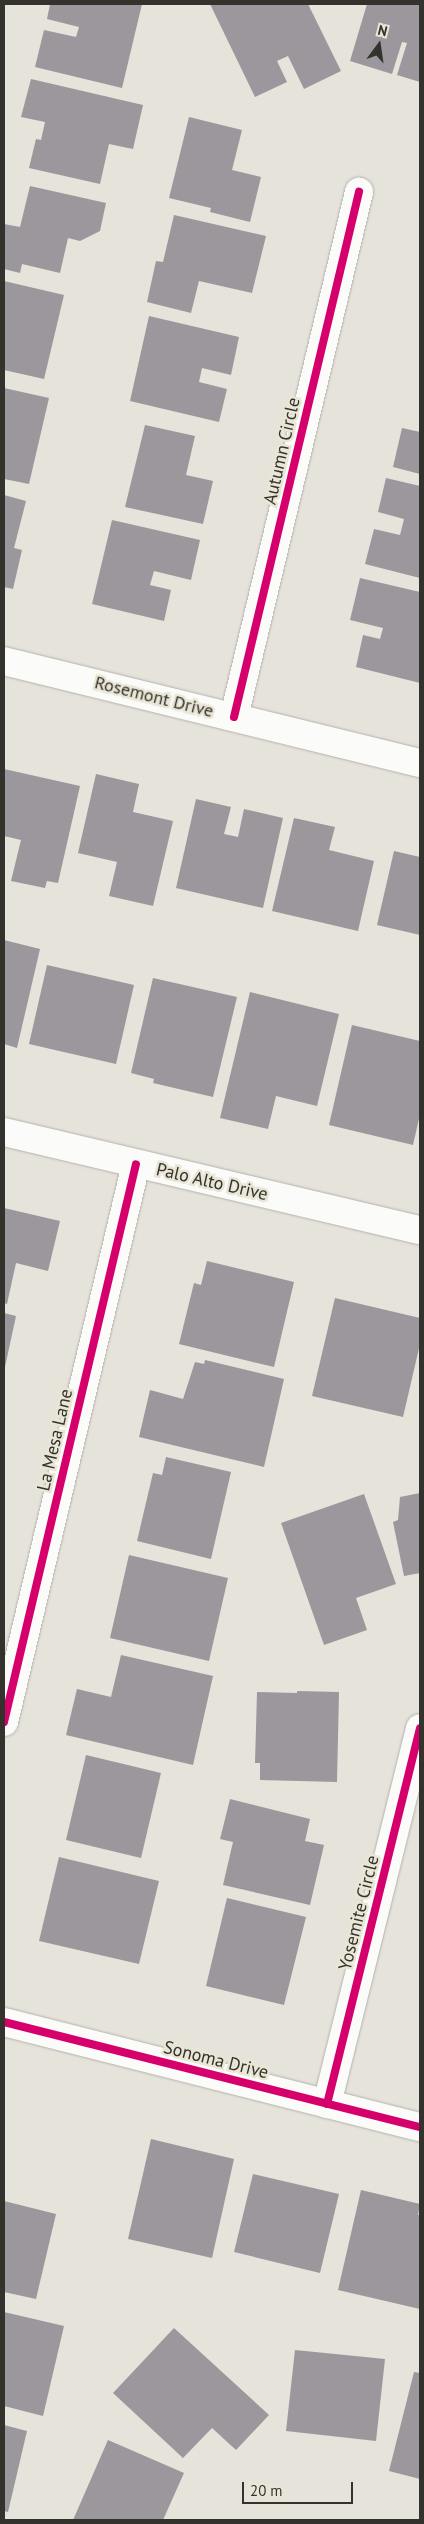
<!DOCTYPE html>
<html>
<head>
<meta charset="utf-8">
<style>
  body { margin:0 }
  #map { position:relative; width:424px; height:2524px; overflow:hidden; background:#e5e3da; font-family:"PT Sans",sans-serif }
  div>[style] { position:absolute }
  .building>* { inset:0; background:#9c979c }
  .roads { filter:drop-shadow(0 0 1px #b4b2ac) drop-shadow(0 0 1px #b4b2ac) }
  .street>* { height:28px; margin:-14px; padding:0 14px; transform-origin:14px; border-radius:14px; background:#fbfbf9 }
  .cycleway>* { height:8px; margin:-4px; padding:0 4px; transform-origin:4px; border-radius:4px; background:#d6006c }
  span { translate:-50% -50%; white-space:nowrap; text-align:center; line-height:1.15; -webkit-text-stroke:5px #e9e6d6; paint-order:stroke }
  .street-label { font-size:18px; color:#34322c }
  .frame { position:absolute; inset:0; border:5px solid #34322c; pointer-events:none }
  .north { position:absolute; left:354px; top:20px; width:50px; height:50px; -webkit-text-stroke:4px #e9e6d6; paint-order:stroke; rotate:14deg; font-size:14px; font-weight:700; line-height:20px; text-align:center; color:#34322c }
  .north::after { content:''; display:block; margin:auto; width:18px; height:22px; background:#34322c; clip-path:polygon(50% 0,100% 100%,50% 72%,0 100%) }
  .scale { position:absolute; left:242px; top:2482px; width:111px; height:22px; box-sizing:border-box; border:2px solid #34322c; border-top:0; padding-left:6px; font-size:15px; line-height:18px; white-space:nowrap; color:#34322c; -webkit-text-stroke:4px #e9e6d6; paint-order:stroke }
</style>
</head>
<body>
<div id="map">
  <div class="building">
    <i style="clip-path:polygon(50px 4px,142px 4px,122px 88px,35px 67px,44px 30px,76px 37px,79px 27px,47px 19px)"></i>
    <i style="clip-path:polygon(210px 4px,308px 4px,341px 71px,304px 89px,288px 56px,277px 61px,287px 82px,255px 97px)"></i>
    <i style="clip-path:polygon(367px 4px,420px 4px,420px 82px,397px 75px,407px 43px,402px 42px,392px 74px,350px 61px)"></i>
    <i style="clip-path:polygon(31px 79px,143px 105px,133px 149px,109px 144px,100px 184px,29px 168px,36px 139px,41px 140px,45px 122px,21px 117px)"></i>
    <i style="clip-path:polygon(189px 117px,242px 130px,232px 170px,261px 177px,250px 222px,210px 212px,211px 208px,169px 198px)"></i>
    <i style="clip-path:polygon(30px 186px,106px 203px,100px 231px,80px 241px,68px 238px,60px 273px,22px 264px,20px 273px,4px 269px,4px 224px,20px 227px)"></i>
    <i style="clip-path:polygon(174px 215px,266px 236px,252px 293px,199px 281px,191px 313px,147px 302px,156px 261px,163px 262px)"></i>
    <i style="clip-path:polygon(4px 281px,64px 295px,44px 379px,4px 370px)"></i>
    <i style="clip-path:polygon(149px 316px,239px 337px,231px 375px,202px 368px,199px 382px,227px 389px,219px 422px,130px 401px)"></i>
    <i style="clip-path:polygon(4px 388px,49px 398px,29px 484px,4px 479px)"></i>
    <i style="clip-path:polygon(145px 425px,195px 436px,186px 475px,213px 481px,203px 524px,125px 507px)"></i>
    <i style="clip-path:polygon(402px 428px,420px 432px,420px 474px,393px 467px)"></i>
    <i style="clip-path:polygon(386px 478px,420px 486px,420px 578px,365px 564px,374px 529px,400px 535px,404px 519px,378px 512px)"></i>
    <i style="clip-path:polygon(4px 495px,26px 501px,14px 548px,22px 550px,13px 589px,4px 587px)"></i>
    <i style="clip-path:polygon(112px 520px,200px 540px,191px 580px,154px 571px,150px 585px,171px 590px,164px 621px,92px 604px)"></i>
    <i style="clip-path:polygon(360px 578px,420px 592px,420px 683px,356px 667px,363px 635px,380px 639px,383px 628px,350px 620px)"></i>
    <i style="clip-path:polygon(4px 769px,80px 786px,58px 883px,47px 881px,45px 888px,11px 881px,21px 840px,4px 836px)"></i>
    <i style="clip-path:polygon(96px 774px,139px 784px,133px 812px,173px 821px,153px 906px,109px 896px,117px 862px,78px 853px)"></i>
    <i style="clip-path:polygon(196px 799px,231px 807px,224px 834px,238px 837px,244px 809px,283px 818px,263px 908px,176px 888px)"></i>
    <i style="clip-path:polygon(294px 818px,335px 827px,329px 850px,374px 861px,358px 931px,272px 911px)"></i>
    <i style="clip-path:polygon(394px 851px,420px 857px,420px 935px,377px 925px)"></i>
    <i style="clip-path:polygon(4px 940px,40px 949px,17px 1048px,4px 1044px)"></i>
    <i style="clip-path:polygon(47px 965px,134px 985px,116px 1064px,29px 1044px)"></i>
    <i style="clip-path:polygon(153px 978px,237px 997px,213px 1097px,153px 1083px,154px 1079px,131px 1073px)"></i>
    <i style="clip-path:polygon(250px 992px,339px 1014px,317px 1106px,276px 1096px,268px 1129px,220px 1118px)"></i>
    <i style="clip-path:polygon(352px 1025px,420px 1041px,420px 1114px,413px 1145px,329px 1125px)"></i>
    <i style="clip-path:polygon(4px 1208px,60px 1221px,48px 1271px,16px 1263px,7px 1304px,4px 1303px)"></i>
    <i style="clip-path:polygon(207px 1261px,294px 1282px,274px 1367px,179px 1344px,194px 1283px,201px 1285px)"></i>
    <i style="clip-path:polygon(335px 1298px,420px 1318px,420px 1344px,403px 1417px,312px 1396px)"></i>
    <i style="clip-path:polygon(4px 1313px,16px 1316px,5px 1367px,4px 1367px)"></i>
    <i style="clip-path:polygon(205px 1360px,284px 1379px,264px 1467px,139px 1437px,150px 1390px,183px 1399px,195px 1362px,204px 1364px)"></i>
    <i style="clip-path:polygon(166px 1457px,231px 1472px,211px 1559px,137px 1541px,153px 1473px,162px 1475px)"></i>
    <i style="clip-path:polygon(420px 1493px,420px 1573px,404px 1576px,393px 1522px,398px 1520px,400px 1497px)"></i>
    <i style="clip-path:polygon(364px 1494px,396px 1584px,356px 1598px,367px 1630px,324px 1645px,281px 1523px)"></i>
    <i style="clip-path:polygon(129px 1555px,228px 1578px,209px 1661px,110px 1638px)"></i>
    <i style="clip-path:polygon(121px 1655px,213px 1676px,193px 1765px,66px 1735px,77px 1689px,111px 1697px)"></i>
    <i style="clip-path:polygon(297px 1691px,339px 1692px,337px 1782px,260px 1780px,260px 1763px,255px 1763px,257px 1692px,297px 1693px)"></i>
    <i style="clip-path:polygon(86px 1755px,161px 1773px,141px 1858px,66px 1840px)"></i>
    <i style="clip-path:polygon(230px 1799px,310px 1819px,305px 1841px,324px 1845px,310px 1905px,223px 1885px,233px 1842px,220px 1839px)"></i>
    <i style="clip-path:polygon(59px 1857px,159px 1881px,139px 1964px,39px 1941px)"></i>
    <i style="clip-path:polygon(227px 1898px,306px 1917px,284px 2005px,206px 1986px)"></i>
    <i style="clip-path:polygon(151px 2139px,234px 2159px,212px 2258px,128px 2239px)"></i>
    <i style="clip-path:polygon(253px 2174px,339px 2194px,320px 2273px,234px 2252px)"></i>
    <i style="clip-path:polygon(361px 2190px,420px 2204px,418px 2215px,420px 2215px,420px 2309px,338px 2290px)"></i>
    <i style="clip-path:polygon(4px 2201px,56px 2214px,36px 2299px,4px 2292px)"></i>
    <i style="clip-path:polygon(4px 2312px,64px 2326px,43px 2416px,4px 2406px)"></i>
    <i style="clip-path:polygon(174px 2328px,269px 2415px,236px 2450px,212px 2428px,183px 2458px,113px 2393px)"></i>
    <i style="clip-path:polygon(295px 2350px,385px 2359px,376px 2441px,286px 2431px)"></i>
    <i style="clip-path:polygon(414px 2372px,420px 2373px,420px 2479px,389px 2471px)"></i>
    <i style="clip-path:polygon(4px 2425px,27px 2431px,8px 2512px,4px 2511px)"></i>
    <i style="clip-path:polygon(108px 2440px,184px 2473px,163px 2520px,73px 2520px)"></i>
  </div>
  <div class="roads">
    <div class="street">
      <i style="left:4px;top:661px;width:428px;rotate:13.8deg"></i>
      <i style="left:234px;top:717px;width:540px;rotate:-76.61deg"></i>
      <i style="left:4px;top:1132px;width:427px;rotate:13.3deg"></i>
      <i style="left:4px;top:1722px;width:573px;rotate:-76.69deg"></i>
      <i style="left:4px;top:2022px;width:429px;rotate:14.2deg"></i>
      <i style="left:327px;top:2104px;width:387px;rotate:-76.1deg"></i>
    </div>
  </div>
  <div class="cycleway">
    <i style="left:234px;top:717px;width:540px;rotate:-76.61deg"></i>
    <i style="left:4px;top:1722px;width:573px;rotate:-76.69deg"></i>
    <i style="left:4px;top:2022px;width:429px;rotate:14.2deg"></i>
    <i style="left:327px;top:2104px;width:387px;rotate:-76.1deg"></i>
  </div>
  <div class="street-label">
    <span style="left:282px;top:451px;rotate:-77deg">Autumn Circle</span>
    <span style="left:154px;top:697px;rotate:14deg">Rosemont Drive</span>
    <span style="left:212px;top:1182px;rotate:13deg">Palo Alto Drive</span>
    <span style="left:55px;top:1440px;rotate:-77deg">La Mesa Lane</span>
    <span style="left:359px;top:1913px;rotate:-76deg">Yosemite Circle</span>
    <span style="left:216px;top:2060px;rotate:14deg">Sonoma Drive</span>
  </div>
  <div class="frame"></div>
  <div class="north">N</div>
  <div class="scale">20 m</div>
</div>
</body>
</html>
